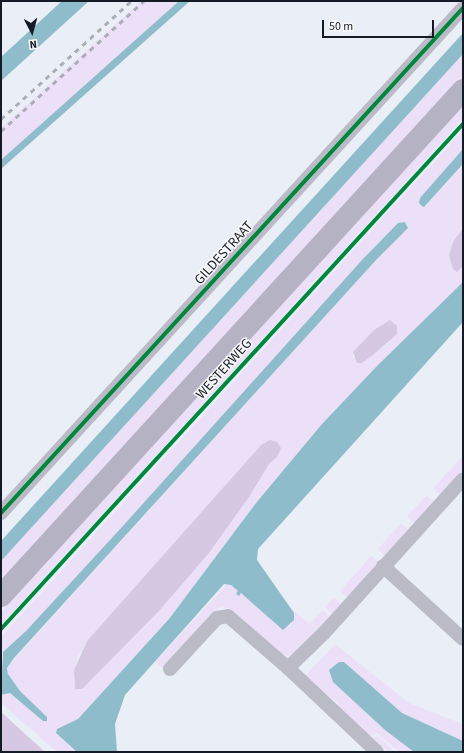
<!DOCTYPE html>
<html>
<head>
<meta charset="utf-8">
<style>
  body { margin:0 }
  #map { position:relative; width:464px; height:753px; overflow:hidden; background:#eaeef6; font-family:"Source Sans 3",sans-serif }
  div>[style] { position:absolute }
  .green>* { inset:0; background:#ece0f8 }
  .forest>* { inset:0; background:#d6c7e3 }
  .water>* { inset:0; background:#8ebcca }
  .street>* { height:14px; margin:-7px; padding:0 7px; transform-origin:7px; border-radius:7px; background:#bbbac7 }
  .primary>* { height:22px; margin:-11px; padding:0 11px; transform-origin:11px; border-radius:11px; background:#b4b2c3 }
  .rail>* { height:3px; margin-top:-1.5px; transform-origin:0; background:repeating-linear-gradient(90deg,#acadb6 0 5px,transparent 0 10px) }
  .cycleway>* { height:4px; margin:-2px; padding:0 2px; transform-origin:2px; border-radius:2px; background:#00873e }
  span { translate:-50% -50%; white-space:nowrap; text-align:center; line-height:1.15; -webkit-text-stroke:3px #f9f9f9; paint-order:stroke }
  .street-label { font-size:14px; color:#151b26 }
  .frame { position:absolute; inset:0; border:2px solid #151b26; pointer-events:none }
  .north { position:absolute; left:12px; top:12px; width:40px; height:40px; -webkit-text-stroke:3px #f9f9f9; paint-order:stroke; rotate:174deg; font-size:11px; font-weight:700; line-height:16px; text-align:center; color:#151b26 }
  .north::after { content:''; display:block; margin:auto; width:14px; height:18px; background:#151b26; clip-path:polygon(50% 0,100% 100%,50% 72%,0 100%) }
  .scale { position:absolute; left:322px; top:20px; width:112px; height:18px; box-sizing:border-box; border:2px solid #151b26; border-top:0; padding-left:5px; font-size:12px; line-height:14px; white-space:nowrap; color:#151b26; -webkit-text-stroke:3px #f9f9f9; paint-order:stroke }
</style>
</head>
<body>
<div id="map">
  <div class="green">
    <i style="clip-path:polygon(141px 1px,179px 1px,1px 160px,1px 128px)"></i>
    <i style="clip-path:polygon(463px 54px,463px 79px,1px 586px,1px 561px)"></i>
    <i style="clip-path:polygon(463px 106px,463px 119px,1px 625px,1px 612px)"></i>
    <i style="clip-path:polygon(evenodd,463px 130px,463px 149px,419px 203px,425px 207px,463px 165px,463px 229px,454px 240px,462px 269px,463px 266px,463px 282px,377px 366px,322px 424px,256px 503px,169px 619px,78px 719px,56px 733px,77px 752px,57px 752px,1px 703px,1px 695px,10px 693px,44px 721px,47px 718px,20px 691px,8px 674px,8px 666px,408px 225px,405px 222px,398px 223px,122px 527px,26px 631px,1px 655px,1px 637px,463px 130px,374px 330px,390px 342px,362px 363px,353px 357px,353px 352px,374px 330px,463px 130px,261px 445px,277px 457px,269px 464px,249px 497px,209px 553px,159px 611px,82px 688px,73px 684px,77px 658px,87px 641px,261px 445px)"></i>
    <i style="clip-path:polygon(463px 456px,463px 470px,440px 495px,433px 488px)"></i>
    <i style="clip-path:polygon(427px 495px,434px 502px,415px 523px,407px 516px)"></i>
    <i style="clip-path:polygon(401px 523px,408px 530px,385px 556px,378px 549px)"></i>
    <i style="clip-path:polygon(371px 556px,379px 562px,347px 597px,340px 591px)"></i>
    <i style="clip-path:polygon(228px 583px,239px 591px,237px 594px,239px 596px,241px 593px,289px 626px,294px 620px,294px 613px,289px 606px,309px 624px,323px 610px,330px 616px,296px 653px,288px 656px,281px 654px,230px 608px,221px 607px,215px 610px,162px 668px,155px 662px)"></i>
    <i style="clip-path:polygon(334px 597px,341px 604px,332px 614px,325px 607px)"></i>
    <i style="clip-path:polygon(335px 644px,409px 703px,463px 724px,463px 741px,402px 713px,385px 700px,333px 682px,385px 730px,414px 752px,399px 752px,377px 733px,370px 736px,337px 705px,338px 703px,305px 676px)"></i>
    <i style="clip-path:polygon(377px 736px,386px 743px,395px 752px,388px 752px,373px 738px)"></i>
  </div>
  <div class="forest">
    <i style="clip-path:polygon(463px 229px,463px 266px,457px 272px,453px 269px,449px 255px,454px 240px)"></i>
    <i style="clip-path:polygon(390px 320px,397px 326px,397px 334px,373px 355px,362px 363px,357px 363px,353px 352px,374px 330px)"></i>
    <i style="clip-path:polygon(270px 440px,277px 442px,281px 448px,277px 457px,269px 464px,249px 497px,209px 553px,159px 611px,82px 689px,75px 689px,74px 670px,87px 641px,261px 445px)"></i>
    <i style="clip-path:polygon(1px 712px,45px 752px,1px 752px)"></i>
  </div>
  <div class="water">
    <i style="clip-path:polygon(62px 1px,89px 1px,1px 81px,1px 57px)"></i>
    <i style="clip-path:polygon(179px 1px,190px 1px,1px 169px,1px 160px)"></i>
    <i style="clip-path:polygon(463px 33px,463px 54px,1px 561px,1px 541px)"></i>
    <i style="clip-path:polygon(463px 149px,463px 164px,424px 207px,422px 206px,419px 203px,420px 198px)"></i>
    <i style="clip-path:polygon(405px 222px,408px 228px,377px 259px,14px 658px,7px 668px,8px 674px,20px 691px,47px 717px,47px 721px,43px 721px,10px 693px,1px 695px,3px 652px,26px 631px,122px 527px,362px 260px,398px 223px)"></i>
    <i style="clip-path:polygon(463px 282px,463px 322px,258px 549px,257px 560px,294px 613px,294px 620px,283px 630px,241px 593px,239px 596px,236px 594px,238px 591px,231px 585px,224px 584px,125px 695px,115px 724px,117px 752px,77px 752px,56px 733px,57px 729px,78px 719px,169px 619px,256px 503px,322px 424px,377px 366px)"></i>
    <i style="clip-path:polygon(339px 662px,344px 662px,402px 713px,463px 741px,463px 752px,414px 752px,385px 730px,333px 682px,329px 670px)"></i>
  </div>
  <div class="street">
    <i style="left:1px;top:513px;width:684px;rotate:-47.55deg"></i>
    <i style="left:383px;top:566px;width:108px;rotate:42.4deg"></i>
    <i style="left:288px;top:668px;width:50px;rotate:-44.2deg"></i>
    <i style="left:324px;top:633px;width:207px;rotate:-47.9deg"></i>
    <i style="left:170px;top:669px;width:69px;rotate:-47.3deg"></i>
    <i style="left:217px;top:618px;width:11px;rotate:-10deg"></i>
    <i style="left:228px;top:616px;width:79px;rotate:40.9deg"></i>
    <i style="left:288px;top:668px;width:122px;rotate:43.3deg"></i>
  </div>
  <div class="primary">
    <i style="left:1px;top:596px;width:685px;rotate:-47.6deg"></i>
  </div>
  <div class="rail">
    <i style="left:1px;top:119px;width:176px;rotate:-42.2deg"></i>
    <i style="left:1px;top:131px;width:193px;rotate:-42.3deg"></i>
  </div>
  <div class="cycleway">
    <i style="left:1px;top:513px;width:684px;rotate:-47.55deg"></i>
    <i style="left:1px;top:629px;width:684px;rotate:-47.55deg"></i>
  </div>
  <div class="street-label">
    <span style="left:224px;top:253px;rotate:-48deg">GILDESTRAAT</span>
    <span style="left:224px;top:369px;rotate:-48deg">WESTERWEG</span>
  </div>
  <div class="frame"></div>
  <div class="north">N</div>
  <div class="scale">50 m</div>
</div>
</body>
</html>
